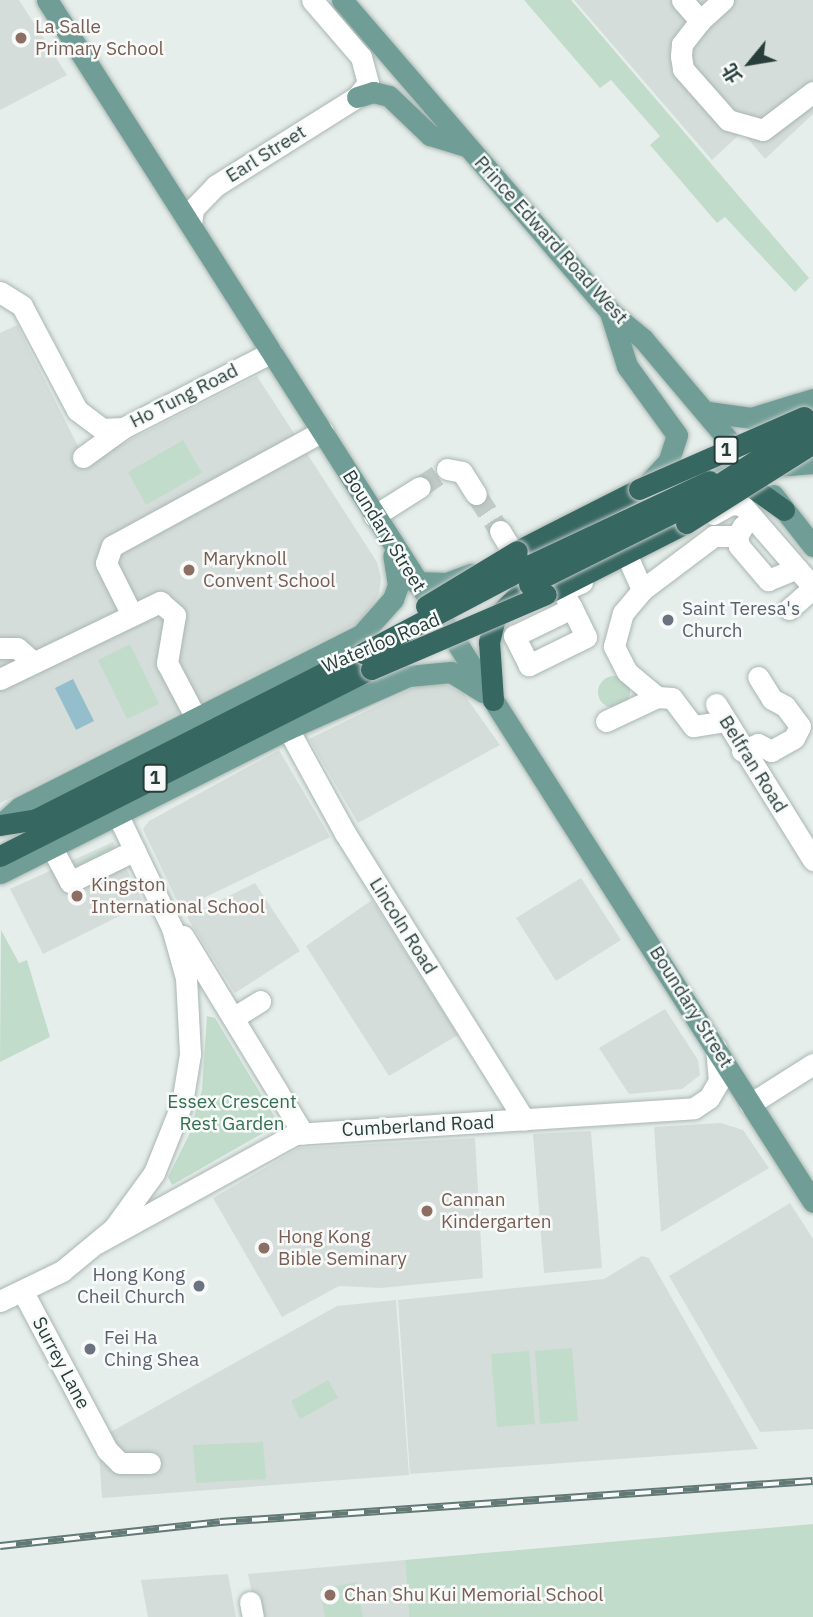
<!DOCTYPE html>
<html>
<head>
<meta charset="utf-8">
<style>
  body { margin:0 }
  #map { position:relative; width:813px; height:1617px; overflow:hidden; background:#e6eeeb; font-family:"IBM Plex Sans","Noto Sans TC",sans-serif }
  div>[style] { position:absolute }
  .built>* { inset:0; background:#d5ddda }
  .green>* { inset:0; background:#c2dccc }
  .round { border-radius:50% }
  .water>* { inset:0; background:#95becc }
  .minor-tunnel>* { height:21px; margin-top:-10.5px; transform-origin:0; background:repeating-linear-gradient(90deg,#c0cbc8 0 21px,transparent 0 31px) }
  .roads { filter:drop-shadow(0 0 2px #a9b6b2) drop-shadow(0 0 2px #a9b6b2) }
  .minor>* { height:21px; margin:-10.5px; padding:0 10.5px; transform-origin:10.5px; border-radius:10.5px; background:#fff }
  .major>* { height:21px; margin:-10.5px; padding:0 10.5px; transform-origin:10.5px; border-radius:10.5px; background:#709e96 }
  .highway>* { height:21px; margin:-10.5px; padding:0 10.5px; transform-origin:10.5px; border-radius:10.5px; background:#366761 }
  .rail>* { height:8px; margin-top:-4px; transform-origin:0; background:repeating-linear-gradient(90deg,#f7faf9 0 16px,#627975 0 32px); box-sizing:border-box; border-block:2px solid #627975 }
  .bridges { filter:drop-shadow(0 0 2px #c3c9c8) drop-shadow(0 0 2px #c3c9c8) }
  .highway-bridge>* { height:21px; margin:-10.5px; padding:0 10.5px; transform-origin:10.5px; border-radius:10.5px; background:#366761 }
  .dots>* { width:19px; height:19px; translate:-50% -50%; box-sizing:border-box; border:4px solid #f7faf9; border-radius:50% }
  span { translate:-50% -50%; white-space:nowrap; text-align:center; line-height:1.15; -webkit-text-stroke:5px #f7faf9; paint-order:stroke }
  .shield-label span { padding:2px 5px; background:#f7faf9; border:2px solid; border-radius:5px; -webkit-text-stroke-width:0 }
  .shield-label { font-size:18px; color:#273e3a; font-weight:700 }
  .education-label { font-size:19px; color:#785e54 }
  .left { translate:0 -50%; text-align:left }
  .street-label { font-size:19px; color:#273e3a }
  .worship-label { font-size:19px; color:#5b616d }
  .right { translate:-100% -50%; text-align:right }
  .park-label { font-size:19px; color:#367052 }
  .north { position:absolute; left:715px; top:28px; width:70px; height:70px; -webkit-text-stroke:5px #f7faf9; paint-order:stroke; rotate:240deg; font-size:19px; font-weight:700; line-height:28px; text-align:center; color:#273e3a }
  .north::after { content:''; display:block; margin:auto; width:24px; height:32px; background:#273e3a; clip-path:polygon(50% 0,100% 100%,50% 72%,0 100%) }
</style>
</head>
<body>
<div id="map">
  <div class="built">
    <i style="clip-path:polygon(0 0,19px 0,67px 75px,0 110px)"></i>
    <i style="clip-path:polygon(574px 0,813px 0,813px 114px,765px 159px,742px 132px,712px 160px)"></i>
    <i style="clip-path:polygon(17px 325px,86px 462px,257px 376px,377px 562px,381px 578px,379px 594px,361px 621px,0 803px,0 333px)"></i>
    <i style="clip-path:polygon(432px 679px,463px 693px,500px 745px,358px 823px,309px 739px)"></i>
    <i style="clip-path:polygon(279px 750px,330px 837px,181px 909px,143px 829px,149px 821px)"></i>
    <i style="clip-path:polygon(113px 842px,144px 904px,43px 954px,10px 889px)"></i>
    <i style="clip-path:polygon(581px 878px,621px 940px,556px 981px,516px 918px)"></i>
    <i style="clip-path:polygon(255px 883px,300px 951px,235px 993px,187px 917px)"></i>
    <i style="clip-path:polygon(372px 900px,458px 1035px,389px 1076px,306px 946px)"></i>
    <i style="clip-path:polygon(665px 1009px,698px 1060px,700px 1075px,682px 1089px,629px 1094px,599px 1048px)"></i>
    <i style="clip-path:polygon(721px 1123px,743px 1130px,769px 1168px,661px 1232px,654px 1127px)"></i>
    <i style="clip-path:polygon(591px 1131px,602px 1268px,544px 1273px,533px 1134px)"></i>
    <i style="clip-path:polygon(475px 1138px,483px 1278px,381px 1288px,339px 1286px,282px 1317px,213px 1198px,299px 1148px)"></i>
    <i style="clip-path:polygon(790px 1203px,813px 1239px,813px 1429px,760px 1432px,669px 1276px)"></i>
    <i style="clip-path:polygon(642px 1256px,649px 1258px,758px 1449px,410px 1474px,398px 1300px,604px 1279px)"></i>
    <i style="clip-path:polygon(396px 1300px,409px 1475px,102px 1498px,98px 1439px,337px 1306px)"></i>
    <i style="clip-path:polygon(405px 1560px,409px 1617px,257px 1617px,248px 1574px)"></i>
    <i style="clip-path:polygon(228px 1574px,236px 1617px,148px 1617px,141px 1580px)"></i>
  </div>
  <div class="green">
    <i style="clip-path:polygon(524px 0,571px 0,809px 278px,795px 292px,725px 217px,717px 223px,650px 145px,660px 136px,611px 80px,600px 88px)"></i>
    <i style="clip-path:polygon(183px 440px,202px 473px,146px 505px,128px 472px)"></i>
    <i style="clip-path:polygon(130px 644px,159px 704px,127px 719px,98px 660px)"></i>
    <i class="round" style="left:598px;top:676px;width:32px;height:32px"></i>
    <i style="clip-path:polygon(111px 845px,123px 869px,86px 888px,74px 864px)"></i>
    <i style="clip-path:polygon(1px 930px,19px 963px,27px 960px,50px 1037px,0 1062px)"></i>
    <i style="clip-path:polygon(207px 1016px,215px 1018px,279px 1124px,172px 1185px,168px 1177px,189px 1135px,202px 1090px)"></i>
    <i style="clip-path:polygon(572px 1348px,578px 1421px,540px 1424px,535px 1351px)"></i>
    <i style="clip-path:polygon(529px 1351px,535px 1424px,497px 1427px,491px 1354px)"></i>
    <i style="clip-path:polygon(328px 1380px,338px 1398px,300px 1419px,291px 1401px)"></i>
    <i style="clip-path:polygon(263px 1442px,266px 1479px,196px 1483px,193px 1445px)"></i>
    <i style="clip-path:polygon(813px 1524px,813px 1617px,409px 1617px,405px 1560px)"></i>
    <i style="clip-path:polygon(357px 1582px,363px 1617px,325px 1617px,320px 1589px)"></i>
  </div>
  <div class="water">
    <i style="clip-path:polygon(73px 679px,94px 721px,76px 730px,55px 688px)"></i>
  </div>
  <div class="minor-tunnel">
    <i style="left:420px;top:487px;width:32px;rotate:-34deg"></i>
    <i style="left:476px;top:494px;width:44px;rotate:57deg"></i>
  </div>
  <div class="roads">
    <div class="minor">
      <i style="left:682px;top:0;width:28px;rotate:49deg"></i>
      <i style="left:723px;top:0;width:31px;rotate:138deg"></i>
      <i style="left:700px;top:21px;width:29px;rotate:128deg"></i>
      <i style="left:682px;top:44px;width:12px;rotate:95deg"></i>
      <i style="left:681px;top:56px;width:13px;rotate:81deg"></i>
      <i style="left:683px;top:69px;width:68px;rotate:48.6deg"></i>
      <i style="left:728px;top:120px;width:36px;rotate:16deg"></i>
      <i style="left:763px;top:130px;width:63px;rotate:-37.2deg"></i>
      <i style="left:191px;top:224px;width:15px;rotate:-82deg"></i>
      <i style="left:193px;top:209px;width:32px;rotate:-46deg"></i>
      <i style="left:215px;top:186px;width:168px;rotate:-32.1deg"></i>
      <i style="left:357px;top:97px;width:18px;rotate:-52deg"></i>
      <i style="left:368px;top:83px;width:27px;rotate:-105deg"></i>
      <i style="left:361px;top:57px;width:75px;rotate:-130.7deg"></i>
      <i style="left:0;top:292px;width:26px;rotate:32deg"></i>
      <i style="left:22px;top:306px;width:118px;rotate:62.1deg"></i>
      <i style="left:77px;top:410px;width:31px;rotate:37deg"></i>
      <i style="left:102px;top:429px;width:21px;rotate:-3deg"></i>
      <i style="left:123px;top:428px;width:167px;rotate:-27deg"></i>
      <i style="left:83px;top:457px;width:49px;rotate:-35.9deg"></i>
      <i style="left:447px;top:469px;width:15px;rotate:11deg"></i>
      <i style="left:462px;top:472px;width:26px;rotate:58deg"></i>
      <i style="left:713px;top:514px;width:21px;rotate:-29deg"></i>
      <i style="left:731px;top:504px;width:11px;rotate:5deg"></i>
      <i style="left:742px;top:505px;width:108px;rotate:49.1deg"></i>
      <i style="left:374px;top:516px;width:54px;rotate:-32.2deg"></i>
      <i style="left:743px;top:526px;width:12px;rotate:121deg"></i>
      <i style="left:737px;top:536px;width:10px;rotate:79deg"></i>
      <i style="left:739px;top:546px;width:45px;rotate:49.5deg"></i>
      <i style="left:768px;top:580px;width:31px;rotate:-22deg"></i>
      <i style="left:500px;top:531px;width:27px;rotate:59deg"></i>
      <i style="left:628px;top:558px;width:35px;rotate:66deg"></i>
      <i style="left:572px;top:608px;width:20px;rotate:-120deg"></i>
      <i style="left:562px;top:591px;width:22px;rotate:-24deg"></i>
      <i style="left:572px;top:608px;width:32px;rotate:64deg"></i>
      <i style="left:586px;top:637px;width:64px;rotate:153.8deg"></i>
      <i style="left:529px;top:665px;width:33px;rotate:-117deg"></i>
      <i style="left:514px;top:636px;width:64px;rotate:-25.8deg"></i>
      <i style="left:789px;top:609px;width:32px;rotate:-41deg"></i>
      <i style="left:131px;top:613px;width:56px;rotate:-116.6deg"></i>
      <i style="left:106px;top:563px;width:18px;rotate:-71deg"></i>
      <i style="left:112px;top:546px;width:240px;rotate:-28.6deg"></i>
      <i style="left:0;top:648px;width:17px"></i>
      <i style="left:17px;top:648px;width:21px;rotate:41deg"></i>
      <i style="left:0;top:679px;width:178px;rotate:-25.7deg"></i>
      <i style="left:160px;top:602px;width:20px;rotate:41deg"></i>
      <i style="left:175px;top:615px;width:49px;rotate:99.5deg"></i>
      <i style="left:167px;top:663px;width:62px;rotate:62.2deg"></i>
      <i style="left:716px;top:704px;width:184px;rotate:58.1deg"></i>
      <i style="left:606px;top:721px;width:56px;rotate:-25.2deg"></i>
      <i style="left:726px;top:721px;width:33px;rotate:171deg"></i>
      <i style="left:693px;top:726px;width:35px;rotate:-127deg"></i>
      <i style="left:672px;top:698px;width:15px;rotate:-176deg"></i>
      <i style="left:657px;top:697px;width:39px;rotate:-140deg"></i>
      <i style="left:627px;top:672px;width:29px;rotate:-117deg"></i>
      <i style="left:614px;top:646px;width:34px;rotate:-75deg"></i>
      <i style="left:623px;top:613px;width:30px;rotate:-50deg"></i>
      <i style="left:642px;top:590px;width:90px;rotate:-36.9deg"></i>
      <i style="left:714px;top:536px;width:23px"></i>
      <i style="left:288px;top:729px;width:119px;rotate:61.3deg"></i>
      <i style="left:345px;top:833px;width:338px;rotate:58deg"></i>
      <i style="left:742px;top:751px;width:17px;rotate:-24deg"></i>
      <i style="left:758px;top:744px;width:15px;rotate:28deg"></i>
      <i style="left:771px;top:751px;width:26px;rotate:-29deg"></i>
      <i style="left:794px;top:738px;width:13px;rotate:-63deg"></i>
      <i style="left:800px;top:726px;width:25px;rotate:-127deg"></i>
      <i style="left:785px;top:706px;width:15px;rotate:-152deg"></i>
      <i style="left:772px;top:699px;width:26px;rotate:-122deg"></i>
      <i style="left:52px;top:848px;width:38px;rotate:62deg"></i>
      <i style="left:70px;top:882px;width:72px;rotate:-26.2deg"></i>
      <i style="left:183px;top:936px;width:231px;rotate:58.7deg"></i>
      <i style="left:233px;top:1018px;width:32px;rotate:-32deg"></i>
      <i style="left:750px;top:1104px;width:75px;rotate:-32.4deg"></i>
      <i style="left:97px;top:1243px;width:226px;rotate:-28.8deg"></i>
      <i style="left:295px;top:1134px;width:400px;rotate:-3.7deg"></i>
      <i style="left:694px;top:1108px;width:18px;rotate:-34deg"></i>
      <i style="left:709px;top:1098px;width:20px;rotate:-60deg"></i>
      <i style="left:719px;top:1081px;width:33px;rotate:-95deg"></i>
      <i style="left:23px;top:1292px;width:179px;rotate:62deg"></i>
      <i style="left:107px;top:1450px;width:18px;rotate:45deg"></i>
      <i style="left:120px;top:1463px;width:30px"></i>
      <i style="left:0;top:1301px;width:69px;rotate:-25.8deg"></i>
      <i style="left:62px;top:1271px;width:67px;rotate:-39.6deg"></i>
      <i style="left:114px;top:1228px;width:68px;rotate:-54deg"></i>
      <i style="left:154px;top:1173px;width:75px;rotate:-68.2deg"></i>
      <i style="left:182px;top:1103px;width:50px;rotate:-80.7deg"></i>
      <i style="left:190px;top:1054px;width:76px;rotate:-93deg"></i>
      <i style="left:186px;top:978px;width:52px;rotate:-105.6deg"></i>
      <i style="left:172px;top:928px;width:124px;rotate:-115.7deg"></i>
      <i style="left:250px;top:1602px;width:15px;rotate:79deg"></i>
    </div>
    <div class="major">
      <i style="left:47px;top:0;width:1425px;rotate:57.49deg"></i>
      <i style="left:342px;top:0;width:411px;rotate:49.3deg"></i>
      <i style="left:610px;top:312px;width:43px;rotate:39.3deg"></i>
      <i style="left:643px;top:339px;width:160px;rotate:49.8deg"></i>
      <i style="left:357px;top:97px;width:17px;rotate:-17deg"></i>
      <i style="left:373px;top:92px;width:16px;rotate:14deg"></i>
      <i style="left:389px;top:96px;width:57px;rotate:43.6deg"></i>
      <i style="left:430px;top:135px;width:38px;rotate:17deg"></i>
      <i style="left:610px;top:312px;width:57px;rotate:72.5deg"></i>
      <i style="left:627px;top:366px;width:85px;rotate:54.1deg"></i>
      <i style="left:677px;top:435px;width:28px;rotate:108deg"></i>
      <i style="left:668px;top:462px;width:33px;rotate:133deg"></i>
      <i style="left:708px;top:412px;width:43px;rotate:7.9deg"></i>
      <i style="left:751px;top:418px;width:65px;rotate:-17deg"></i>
      <i style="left:687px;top:473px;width:126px;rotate:-4.5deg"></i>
      <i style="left:773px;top:495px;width:65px;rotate:51.9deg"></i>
      <i style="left:415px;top:582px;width:31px;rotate:2deg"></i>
      <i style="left:446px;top:583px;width:27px;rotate:-20deg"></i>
      <i style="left:0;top:825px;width:27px;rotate:-42deg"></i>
      <i style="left:20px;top:807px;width:383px;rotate:-26.8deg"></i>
      <i style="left:362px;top:634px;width:47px;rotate:-48.5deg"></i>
      <i style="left:393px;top:599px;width:15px;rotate:-70deg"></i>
      <i style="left:398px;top:585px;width:30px;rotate:-99deg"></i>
      <i style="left:0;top:873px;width:322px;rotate:-26.6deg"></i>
      <i style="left:288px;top:729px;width:131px;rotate:-23.8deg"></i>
      <i style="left:408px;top:676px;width:43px;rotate:-5.3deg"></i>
      <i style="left:451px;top:672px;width:38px;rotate:32deg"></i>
    </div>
    <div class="highway">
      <i style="left:732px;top:480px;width:18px;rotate:16deg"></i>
      <i style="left:749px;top:485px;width:43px;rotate:35.5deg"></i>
      <i style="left:517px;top:551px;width:137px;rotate:-26.9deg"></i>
      <i style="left:546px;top:594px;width:157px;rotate:-26.9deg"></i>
      <i style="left:493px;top:700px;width:58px;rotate:-93.9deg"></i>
      <i style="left:489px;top:642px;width:25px;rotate:-76deg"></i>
      <i style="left:495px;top:618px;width:48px;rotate:-45deg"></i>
      <i style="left:0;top:825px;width:36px;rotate:-9deg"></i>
      <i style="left:36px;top:819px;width:367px;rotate:-26.9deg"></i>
      <i style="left:0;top:856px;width:415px;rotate:-26.8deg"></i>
    </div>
  </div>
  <div class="rail">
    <i style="left:0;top:1546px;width:221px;rotate:-6.2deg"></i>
    <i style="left:220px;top:1522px;width:594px;rotate:-3.96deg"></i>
  </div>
  <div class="bridges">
    <div class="highway-bridge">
      <i style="left:639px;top:489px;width:180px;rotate:-23.6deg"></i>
      <i style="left:686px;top:523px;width:150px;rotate:-32.2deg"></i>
      <i style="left:529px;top:584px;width:171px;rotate:-26.4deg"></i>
      <i style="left:682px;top:508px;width:156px;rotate:-32.7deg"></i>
      <i style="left:426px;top:606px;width:106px;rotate:-31.1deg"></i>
      <i style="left:363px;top:653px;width:189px;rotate:-27.8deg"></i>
      <i style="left:530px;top:565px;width:198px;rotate:-25.1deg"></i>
      <i style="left:371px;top:669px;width:190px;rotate:-23.2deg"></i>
    </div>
  </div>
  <div class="dots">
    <i style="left:21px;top:38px;background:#8d6e63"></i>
    <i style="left:189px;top:570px;background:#8d6e63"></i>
    <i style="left:668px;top:620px;background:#6b7280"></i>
    <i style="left:77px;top:896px;background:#8d6e63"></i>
    <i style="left:427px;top:1211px;background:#8d6e63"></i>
    <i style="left:264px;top:1248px;background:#8d6e63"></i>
    <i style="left:199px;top:1286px;background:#6b7280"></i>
    <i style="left:90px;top:1349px;background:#6b7280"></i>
    <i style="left:330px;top:1595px;background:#8d6e63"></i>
  </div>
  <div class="shield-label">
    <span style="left:726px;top:450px">1</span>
    <span style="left:155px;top:778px">1</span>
  </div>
  <div class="education-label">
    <span class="left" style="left:35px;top:38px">La Salle<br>Primary School</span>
    <span class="left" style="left:203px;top:570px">Maryknoll<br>Convent School</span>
    <span class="left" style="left:91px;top:896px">Kingston<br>International School</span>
    <span class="left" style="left:441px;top:1211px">Cannan<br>Kindergarten</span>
    <span class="left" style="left:278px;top:1248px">Hong Kong<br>Bible Seminary</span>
    <span class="left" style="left:344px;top:1595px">Chan Shu Kui Memorial School</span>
  </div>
  <div class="street-label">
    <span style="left:266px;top:154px;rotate:-32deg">Earl Street</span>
    <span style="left:551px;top:240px;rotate:48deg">Prince Edward Road West</span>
    <span style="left:184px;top:396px;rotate:-27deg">Ho Tung Road</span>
    <span style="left:384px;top:531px;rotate:58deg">Boundary Street</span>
    <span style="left:381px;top:643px;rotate:-23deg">Waterloo Road</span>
    <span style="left:753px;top:764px;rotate:58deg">Belfran Road</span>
    <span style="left:403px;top:926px;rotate:58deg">Lincoln Road</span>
    <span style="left:691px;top:1007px;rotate:58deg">Boundary Street</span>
    <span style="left:418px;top:1126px;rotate:-3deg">Cumberland Road</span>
    <span style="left:61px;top:1363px;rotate:62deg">Surrey Lane</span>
  </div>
  <div class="worship-label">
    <span class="left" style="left:682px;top:620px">Saint Teresa's<br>Church</span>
    <span class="right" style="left:185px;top:1286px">Hong Kong<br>Cheil Church</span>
    <span class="left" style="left:104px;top:1349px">Fei Ha<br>Ching Shea</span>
  </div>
  <div class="park-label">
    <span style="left:232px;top:1113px">Essex Crescent<br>Rest Garden</span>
  </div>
  <div class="north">北</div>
</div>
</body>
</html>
